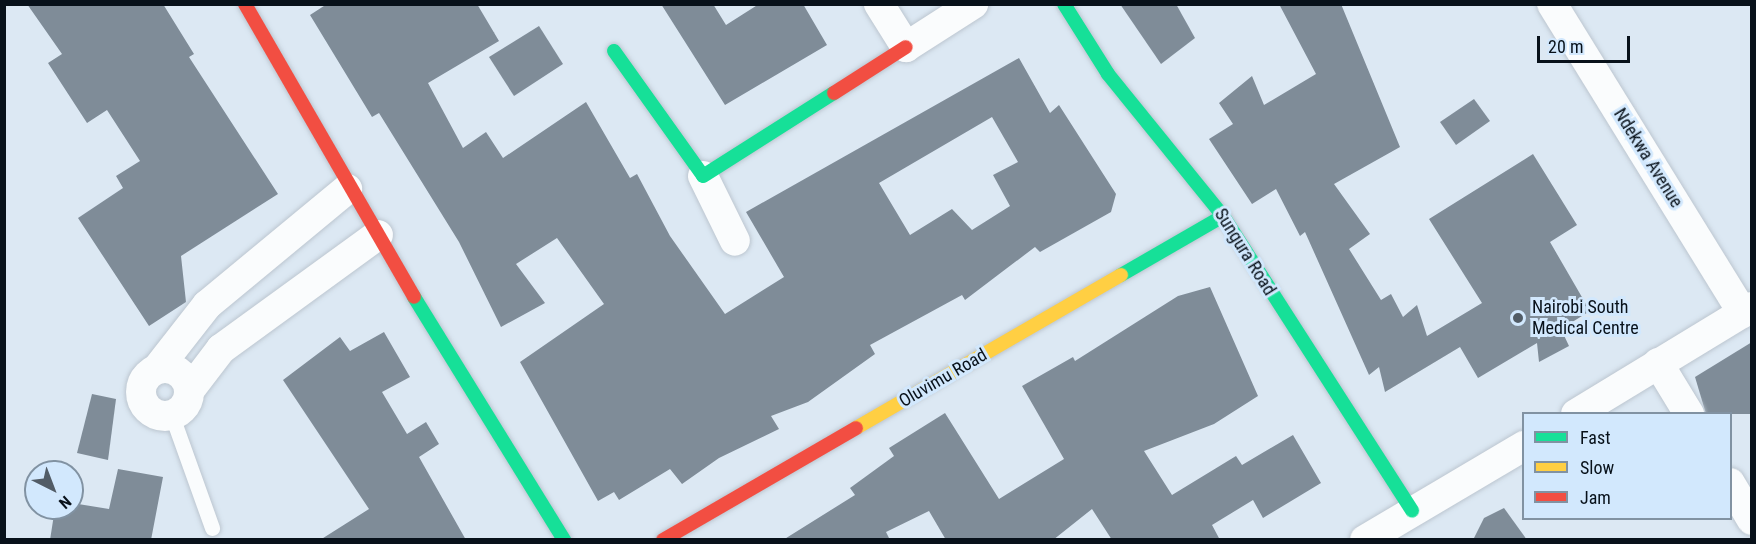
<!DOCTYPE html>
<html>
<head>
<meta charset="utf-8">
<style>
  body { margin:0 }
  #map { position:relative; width:1756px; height:544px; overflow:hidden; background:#dce8f3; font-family:"Roboto Condensed",sans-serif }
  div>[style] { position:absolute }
  .building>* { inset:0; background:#7f8c98 }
  .roads { filter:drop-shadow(0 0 2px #bcc6d0) drop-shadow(0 0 2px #bcc6d0) }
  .lane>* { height:15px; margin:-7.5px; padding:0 7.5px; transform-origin:7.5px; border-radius:7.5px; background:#fafcfd }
  .street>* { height:30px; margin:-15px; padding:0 15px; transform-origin:15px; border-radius:15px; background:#fafcfd }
  .street>.ring { margin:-15px; padding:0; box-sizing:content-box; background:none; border:30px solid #fafcfd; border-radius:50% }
  .fast>* { height:14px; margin:-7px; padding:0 7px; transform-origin:7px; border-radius:7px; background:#16e098 }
  .slow>* { height:14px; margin:-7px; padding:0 7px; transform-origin:7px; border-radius:7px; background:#ffcf43 }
  .jam>* { height:14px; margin:-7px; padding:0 7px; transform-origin:7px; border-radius:7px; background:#f24e42 }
  .dots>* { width:16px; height:16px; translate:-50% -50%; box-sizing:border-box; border:3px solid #d2e8fd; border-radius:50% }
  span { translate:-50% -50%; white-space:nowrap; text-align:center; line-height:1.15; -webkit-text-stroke:6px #d2e8fd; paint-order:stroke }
  .street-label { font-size:18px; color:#08111a }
  .poi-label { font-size:18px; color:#08111a }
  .left { translate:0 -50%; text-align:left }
  .frame { position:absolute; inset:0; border:6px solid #08111a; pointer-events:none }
  .legend { position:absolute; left:1522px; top:412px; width:210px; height:108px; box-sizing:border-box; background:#d2e8fd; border:2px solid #8192a2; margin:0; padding:8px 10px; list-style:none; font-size:18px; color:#08111a }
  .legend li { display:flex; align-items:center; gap:12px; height:30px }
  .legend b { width:30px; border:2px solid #8192a2 }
  .north { position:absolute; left:24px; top:460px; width:60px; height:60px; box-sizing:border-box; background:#d2e8fd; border:2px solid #8192a2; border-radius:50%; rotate:138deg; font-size:16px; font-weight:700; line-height:24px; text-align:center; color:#08111a }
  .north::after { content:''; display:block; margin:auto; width:21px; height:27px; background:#525c66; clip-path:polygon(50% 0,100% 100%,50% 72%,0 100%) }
  .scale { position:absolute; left:1537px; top:36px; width:93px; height:27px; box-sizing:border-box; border:3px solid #08111a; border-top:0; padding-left:8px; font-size:18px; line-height:21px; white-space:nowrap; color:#08111a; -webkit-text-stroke:4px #d2e8fd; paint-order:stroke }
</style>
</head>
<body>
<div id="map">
  <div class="building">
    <i style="clip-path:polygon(27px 4px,163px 4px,194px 54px,189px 57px,278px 194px,181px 256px,186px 302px,149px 326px,78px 218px,123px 188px,116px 176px,140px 161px,107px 110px,87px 123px,48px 63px,62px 54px)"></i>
    <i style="clip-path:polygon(evenodd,327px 4px,477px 4px,499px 41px,428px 83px,463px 148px,486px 132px,503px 158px,586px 102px,630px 178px,637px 174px,670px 236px,725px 314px,784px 277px,746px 212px,1019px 58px,1050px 113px,1059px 105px,1116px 194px,1111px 212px,1040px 252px,1035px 247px,965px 300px,962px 295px,870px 345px,875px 354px,808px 402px,771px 416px,779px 429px,719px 458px,682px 484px,670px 469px,619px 500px,614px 492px,598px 501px,520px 362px,604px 304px,557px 238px,516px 264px,545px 303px,501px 327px,459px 242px,379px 113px,372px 117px,310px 15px,327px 4px,992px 117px,1018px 162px,993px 175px,1010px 206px,972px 230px,952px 209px,910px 235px,879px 183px,992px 117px)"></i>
    <i style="clip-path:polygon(661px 4px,713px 4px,726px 25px,759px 4px,803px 4px,827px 45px,725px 105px)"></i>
    <i style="clip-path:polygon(1120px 4px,1176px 4px,1195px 38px,1161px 64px)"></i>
    <i style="clip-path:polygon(1279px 4px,1341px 4px,1400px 147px,1334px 184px,1370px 234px,1349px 249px,1381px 300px,1391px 294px,1403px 317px,1417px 305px,1427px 336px,1482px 303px,1429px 219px,1533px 154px,1577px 225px,1550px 242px,1590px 311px,1561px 329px,1569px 346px,1539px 362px,1537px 343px,1478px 378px,1460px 347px,1385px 392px,1379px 367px,1369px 375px,1305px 232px,1300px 236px,1276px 189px,1252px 204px,1209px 139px,1233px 124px,1219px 103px,1252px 76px,1264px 105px,1316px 74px)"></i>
    <i style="clip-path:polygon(539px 26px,563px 64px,514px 96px,489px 57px)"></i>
    <i style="clip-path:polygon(1474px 99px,1490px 121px,1456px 145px,1440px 122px)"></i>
    <i style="clip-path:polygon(1210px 287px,1258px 396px,1214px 424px,1144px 451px,1172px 495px,1236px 456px,1242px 465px,1293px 435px,1321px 483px,1263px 518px,1253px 500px,1212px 525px,1220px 540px,1112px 540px,1092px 509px,1053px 540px,946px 540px,929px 511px,886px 532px,890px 540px,783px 540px,855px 495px,850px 488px,894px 456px,889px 448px,945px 413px,999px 499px,1064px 459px,1022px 386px,1073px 357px,1075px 361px,1178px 296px)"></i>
    <i style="clip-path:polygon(384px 332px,410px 377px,382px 392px,407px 434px,426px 422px,439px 444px,419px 457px,466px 540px,320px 540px,369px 509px,283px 380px,340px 337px,350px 351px)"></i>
    <i style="clip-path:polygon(1752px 342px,1752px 414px,1706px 414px,1695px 377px)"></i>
    <i style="clip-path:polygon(92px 394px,116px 399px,108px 460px,77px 453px)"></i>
    <i style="clip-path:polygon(118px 469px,163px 477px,151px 540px,50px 540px,55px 508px,72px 508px,72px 503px,109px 509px)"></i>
    <i style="clip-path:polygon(1504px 508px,1527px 540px,1473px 540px,1484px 518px)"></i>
  </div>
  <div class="roads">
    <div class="lane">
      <i style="left:172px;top:416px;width:119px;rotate:70.3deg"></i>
    </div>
    <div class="street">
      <i style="left:879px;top:4px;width:51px;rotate:57.9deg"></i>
      <i style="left:906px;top:47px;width:80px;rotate:-32.7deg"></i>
      <i style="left:1552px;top:4px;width:363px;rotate:58.3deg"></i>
      <i style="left:703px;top:176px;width:72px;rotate:63.8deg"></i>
      <i style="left:1658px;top:363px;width:60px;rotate:58.7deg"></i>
      <i class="ring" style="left:141px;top:368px;width:18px;height:18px"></i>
      <i style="left:157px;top:369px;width:81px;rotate:-52deg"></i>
      <i style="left:207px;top:305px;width:182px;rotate:-39.6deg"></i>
      <i style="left:189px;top:391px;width:53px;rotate:-52.7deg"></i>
      <i style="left:221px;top:349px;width:194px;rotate:-36deg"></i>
      <i style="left:1576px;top:414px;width:206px;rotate:-31.3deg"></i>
      <i style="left:1730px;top:483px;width:43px;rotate:59.3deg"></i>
      <i style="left:1365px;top:540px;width:185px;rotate:-30.6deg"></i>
    </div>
    <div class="fast">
      <i style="left:1064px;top:4px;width:83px;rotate:57.8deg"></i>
      <i style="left:1108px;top:74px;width:183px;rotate:51deg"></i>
      <i style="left:1223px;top:216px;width:350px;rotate:57.3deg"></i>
      <i style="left:614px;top:51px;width:153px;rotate:54.5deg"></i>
      <i style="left:703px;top:176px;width:155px;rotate:-32.4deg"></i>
      <i style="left:1121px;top:275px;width:118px;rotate:-30deg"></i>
      <i style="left:414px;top:297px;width:286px;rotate:58.3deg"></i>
    </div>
    <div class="slow">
      <i style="left:856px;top:428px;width:306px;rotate:-30deg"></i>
    </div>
    <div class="jam">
      <i style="left:245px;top:4px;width:338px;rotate:60deg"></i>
      <i style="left:834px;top:93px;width:85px;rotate:-32.6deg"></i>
      <i style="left:663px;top:540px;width:223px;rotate:-30.1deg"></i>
    </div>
  </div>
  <div class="dots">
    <i style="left:1518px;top:318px;background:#525c66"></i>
  </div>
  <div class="street-label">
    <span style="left:1648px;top:158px;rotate:58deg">Ndekwa Avenue</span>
    <span style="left:1245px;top:252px;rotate:58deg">Sungura Road</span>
    <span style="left:943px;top:378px;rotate:-30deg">Oluvimu Road</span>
  </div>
  <div class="poi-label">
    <span class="left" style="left:1532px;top:318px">Nairobi South<br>Medical Centre</span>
  </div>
  <div class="frame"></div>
  <ul class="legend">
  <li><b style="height:8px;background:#16e098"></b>Fast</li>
  <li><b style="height:8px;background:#ffcf43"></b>Slow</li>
  <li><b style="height:8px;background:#f24e42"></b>Jam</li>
  </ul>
  <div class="north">N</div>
  <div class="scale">20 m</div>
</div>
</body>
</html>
